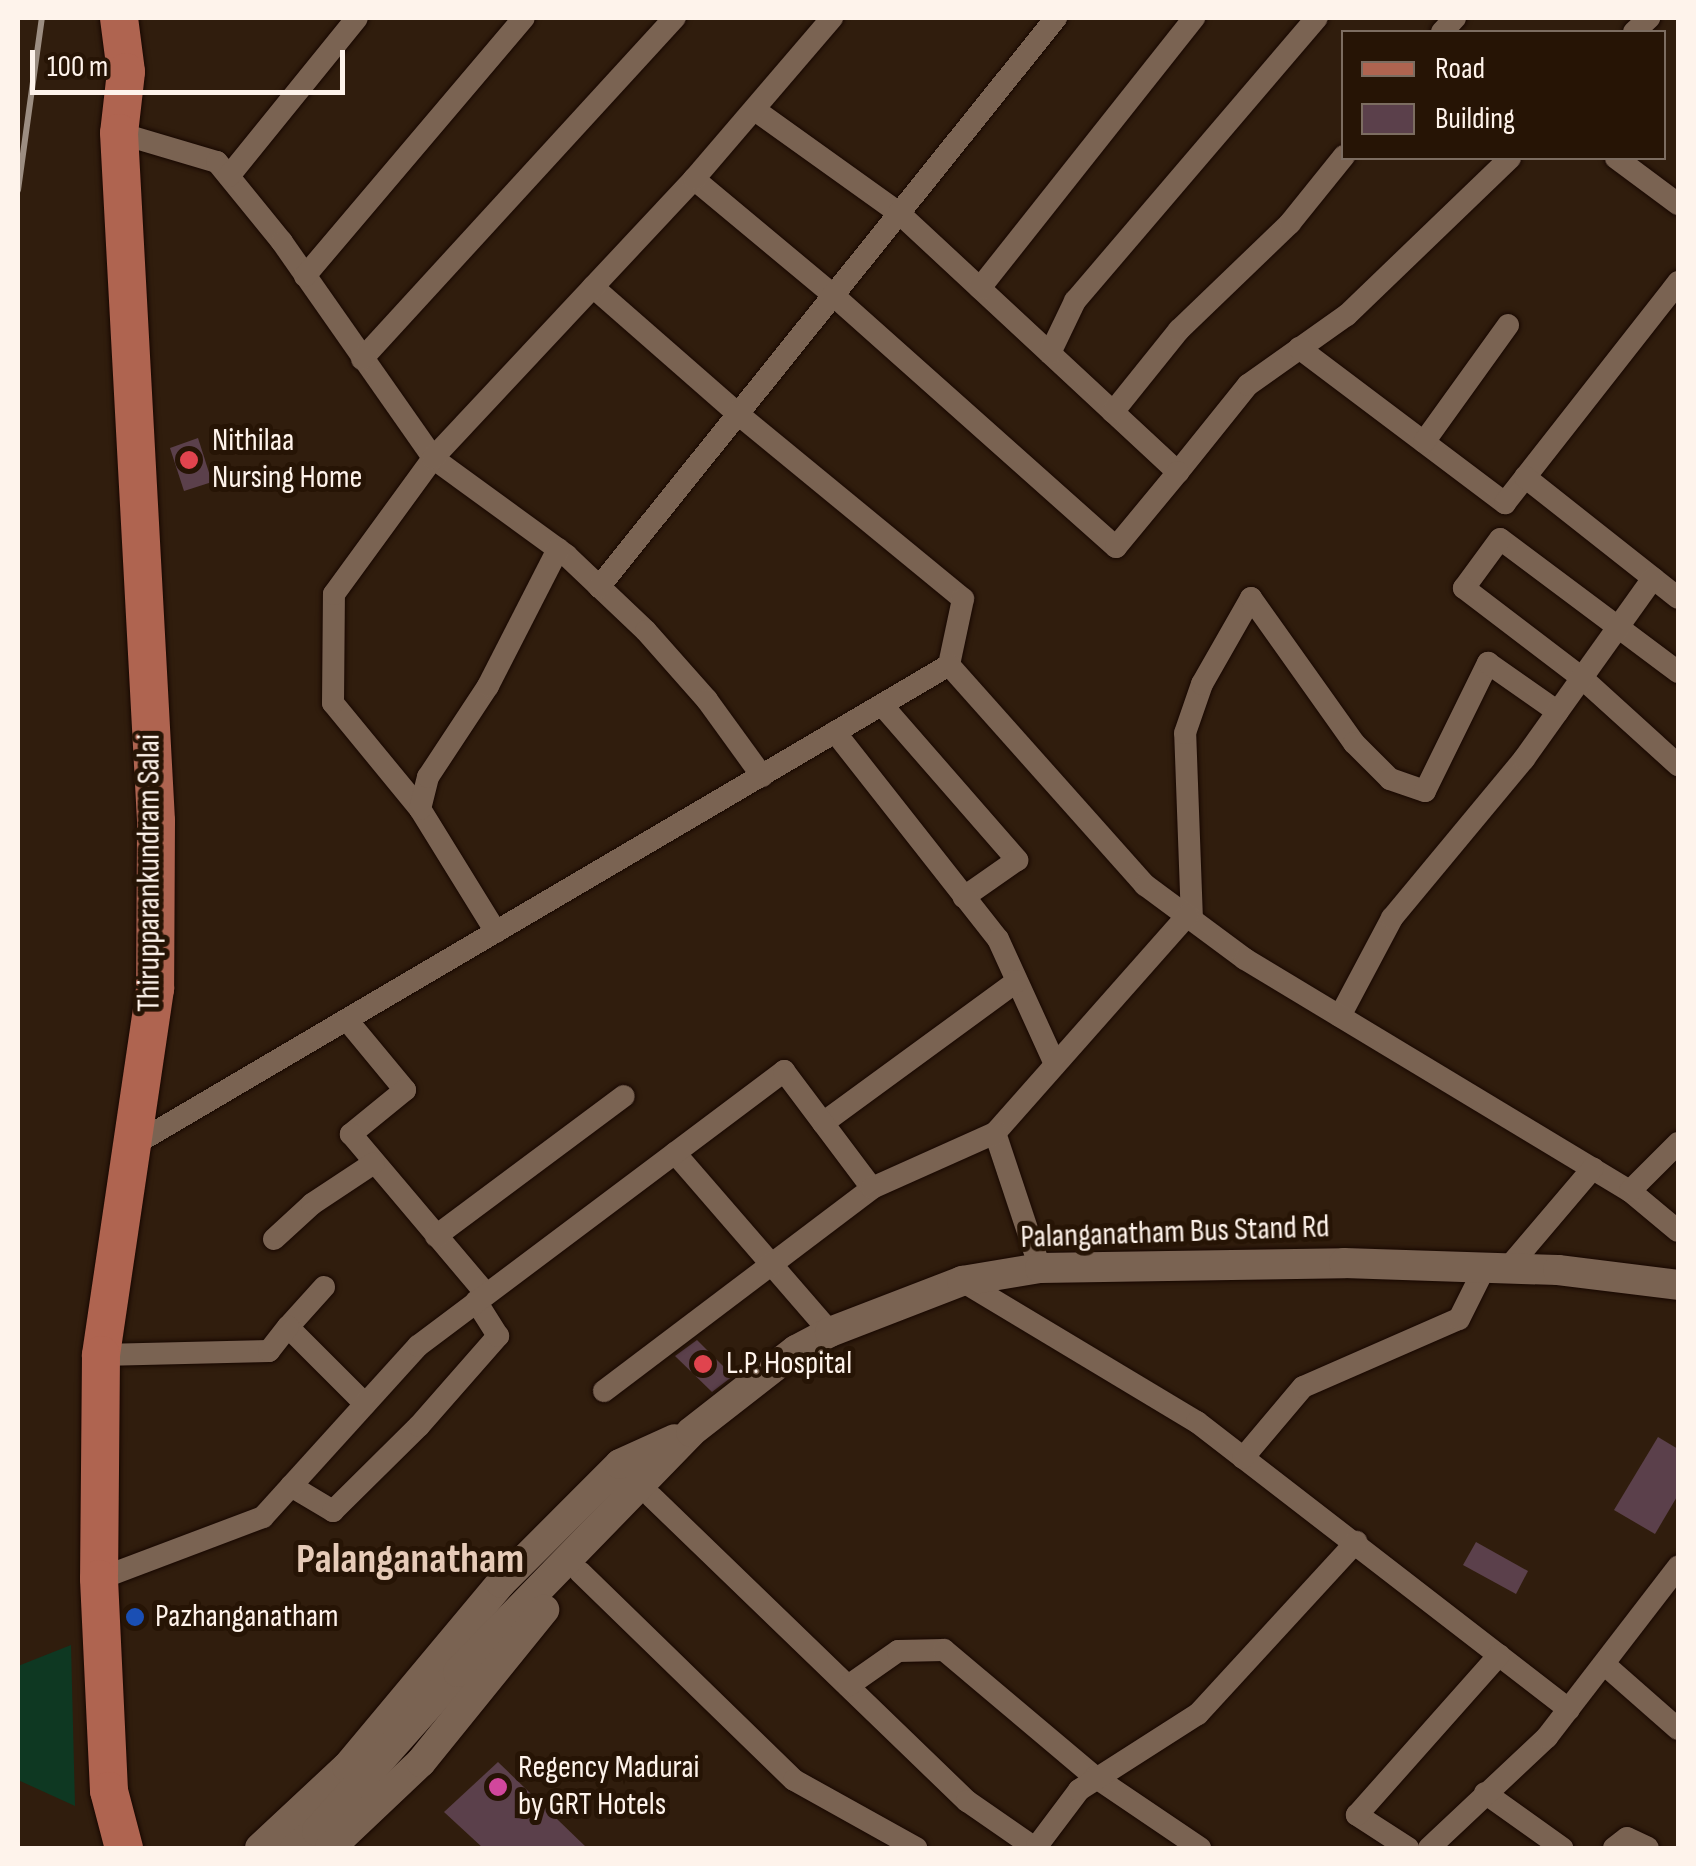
<!DOCTYPE html>
<html>
<head>
<meta charset="utf-8">
<style>
  body { margin:0 }
  #map { position:relative; width:1696px; height:1866px; overflow:hidden; background:#301d0d; font-family:"Sofia Sans Condensed",sans-serif }
  div>[style] { position:absolute }
  .green>* { inset:0; background:#0e3822 }
  .building>* { inset:0; background:#5b404b }
  .roads { filter:drop-shadow(0 0 2px #170700) drop-shadow(0 0 2px #170700) }
  .minor>* { height:22px; margin:-11px; padding:0 11px; transform-origin:11px; border-radius:11px; background:#7a6352 }
  .tertiary>* { height:30px; margin:-15px; padding:0 15px; transform-origin:15px; border-radius:15px; background:#7a6352 }
  .primary>* { height:38px; margin:-19px; padding:0 19px; transform-origin:19px; border-radius:19px; background:#af6450 }
  .rail>* { height:6px; margin:-3px; padding:0 3px; transform-origin:3px; border-radius:3px; background:#9c8e82 }
  .dots>* { width:28px; height:28px; translate:-50% -50%; box-sizing:border-box; border:5px solid #261405; border-radius:50% }
  span { translate:-50% -50%; white-space:nowrap; text-align:center; line-height:1.15; -webkit-text-stroke:10px #261405; paint-order:stroke }
  .poi-label { font-size:32px; color:#fef3eb }
  .left { translate:0 -50%; text-align:left }
  .street-label { font-size:32px; color:#fef3eb }
  .district-label { font-size:42px; color:#e6cbb8; font-weight:700 }
  .frame { position:absolute; inset:0; border:20px solid #fef3eb; pointer-events:none }
  .legend { position:absolute; left:1341px; top:30px; width:325px; height:130px; box-sizing:border-box; background:#261405; border:2px solid #7c6d61; margin:0; padding:12px 18px; list-style:none; font-size:30px; color:#fef3eb }
  .legend li { display:flex; align-items:center; gap:20px; height:50px }
  .legend b { width:50px; border:2px solid #7c6d61 }
  .scale { position:absolute; left:30px; top:50px; width:315px; height:45px; box-sizing:border-box; border:5px solid #fef3eb; border-top:0; padding-left:12px; font-size:30px; line-height:35px; white-space:nowrap; color:#fef3eb; -webkit-text-stroke:8px #261405; paint-order:stroke }
</style>
</head>
<body>
<div id="map">
  <div class="green">
    <i style="clip-path:polygon(71px 1645px,75px 1806px,18px 1780px,18px 1666px)"></i>
  </div>
  <div class="building">
    <i style="clip-path:polygon(198px 438px,212px 482px,184px 491px,170px 448px)"></i>
    <i style="clip-path:polygon(697px 1340px,733px 1376px,712px 1392px,675px 1356px)"></i>
    <i style="clip-path:polygon(1658px 1437px,1678px 1449px,1678px 1495px,1655px 1534px,1614px 1510px)"></i>
    <i style="clip-path:polygon(1476px 1542px,1528px 1571px,1516px 1594px,1463px 1565px)"></i>
    <i style="clip-path:polygon(498px 1762px,587px 1848px,483px 1848px,444px 1812px)"></i>
  </div>
  <div class="roads">
    <div class="minor">
      <i style="left:1442px;top:32px;width:19px;rotate:-47deg"></i>
      <i style="left:1634px;top:32px;width:21px;rotate:-43deg"></i>
      <i style="left:755px;top:110px;width:177px;rotate:35.6deg"></i>
      <i style="left:899px;top:213px;width:381px;rotate:42.9deg"></i>
      <i style="left:1178px;top:472px;width:112px;rotate:-51.2deg"></i>
      <i style="left:1248px;top:385px;width:121px;rotate:-35.3deg"></i>
      <i style="left:1347px;top:315px;width:226px;rotate:-43.9deg"></i>
      <i style="left:119px;top:133px;width:102px;rotate:16.5deg"></i>
      <i style="left:217px;top:162px;width:103px;rotate:50.9deg"></i>
      <i style="left:282px;top:242px;width:264px;rotate:55deg"></i>
      <i style="left:433px;top:458px;width:165px;rotate:36.1deg"></i>
      <i style="left:566px;top:555px;width:110px;rotate:43.5deg"></i>
      <i style="left:646px;top:631px;width:92px;rotate:48.5deg"></i>
      <i style="left:707px;top:700px;width:94px;rotate:54.1deg"></i>
      <i style="left:1616px;top:158px;width:77px;rotate:36.6deg"></i>
      <i style="left:229px;top:176px;width:203px;rotate:-51deg"></i>
      <i style="left:694px;top:179px;width:181px;rotate:39.8deg"></i>
      <i style="left:833px;top:295px;width:379px;rotate:41.7deg"></i>
      <i style="left:1116px;top:547px;width:97px;rotate:-50.4deg"></i>
      <i style="left:305px;top:276px;width:338px;rotate:-49.7deg"></i>
      <i style="left:593px;top:287px;width:193px;rotate:41.2deg"></i>
      <i style="left:738px;top:414px;width:291px;rotate:39.4deg"></i>
      <i style="left:963px;top:599px;width:67px;rotate:102deg"></i>
      <i style="left:980px;top:288px;width:345px;rotate:-51.6deg"></i>
      <i style="left:1299px;top:348px;width:258px;rotate:37deg"></i>
      <i style="left:1505px;top:503px;width:281px;rotate:-51.9deg"></i>
      <i style="left:1050px;top:353px;width:58px;rotate:-64.3deg"></i>
      <i style="left:1075px;top:301px;width:372px;rotate:-49.5deg"></i>
      <i style="left:362px;top:359px;width:463px;rotate:-47.5deg"></i>
      <i style="left:1113px;top:412px;width:105px;rotate:-51.2deg"></i>
      <i style="left:1179px;top:330px;width:154px;rotate:-43.9deg"></i>
      <i style="left:1290px;top:223px;width:86px;rotate:-51.1deg"></i>
      <i style="left:1424px;top:442px;width:144px;rotate:-54.3deg"></i>
      <i style="left:1525px;top:477px;width:195px;rotate:38.3deg"></i>
      <i style="left:599px;top:587px;width:730px;rotate:-51.23deg"></i>
      <i style="left:1678px;top:672px;width:222px;rotate:-143.2deg"></i>
      <i style="left:1500px;top:539px;width:61px;rotate:126.3deg"></i>
      <i style="left:1464px;top:588px;width:148px;rotate:37.3deg"></i>
      <i style="left:1582px;top:678px;width:130px;rotate:42.2deg"></i>
      <i style="left:882px;top:705px;width:206px;rotate:48.9deg"></i>
      <i style="left:1017px;top:860px;width:65px;rotate:145.1deg"></i>
      <i style="left:835px;top:732px;width:263px;rotate:51.8deg"></i>
      <i style="left:998px;top:939px;width:137px;rotate:65.5deg"></i>
      <i style="left:420px;top:809px;width:137px;rotate:-129.4deg"></i>
      <i style="left:333px;top:703px;width:109px;rotate:-89.5deg"></i>
      <i style="left:334px;top:594px;width:168px;rotate:-53.9deg"></i>
      <i style="left:433px;top:458px;width:382px;rotate:-46.9deg"></i>
      <i style="left:694px;top:179px;width:212px;rotate:-49.4deg"></i>
      <i style="left:1192px;top:920px;width:187px;rotate:-92.1deg"></i>
      <i style="left:1185px;top:733px;width:52px;rotate:-70.9deg"></i>
      <i style="left:1202px;top:684px;width:99px;rotate:-60.3deg"></i>
      <i style="left:1251px;top:598px;width:178px;rotate:54.6deg"></i>
      <i style="left:1354px;top:743px;width:51px;rotate:45deg"></i>
      <i style="left:1390px;top:779px;width:37px;rotate:19deg"></i>
      <i style="left:1425px;top:791px;width:143px;rotate:-63.8deg"></i>
      <i style="left:1488px;top:663px;width:85px;rotate:35deg"></i>
      <i style="left:496px;top:932px;width:145px;rotate:-121.7deg"></i>
      <i style="left:420px;top:809px;width:33px;rotate:-76deg"></i>
      <i style="left:428px;top:777px;width:109px;rotate:-56.6deg"></i>
      <i style="left:488px;top:686px;width:154px;rotate:-62.9deg"></i>
      <i style="left:1340px;top:1016px;width:111px;rotate:-62deg"></i>
      <i style="left:1392px;top:918px;width:207px;rotate:-50.3deg"></i>
      <i style="left:1524px;top:759px;width:222px;rotate:-54.5deg"></i>
      <i style="left:347px;top:1020px;width:91px;rotate:50.4deg"></i>
      <i style="left:405px;top:1090px;width:70px;rotate:140.8deg"></i>
      <i style="left:351px;top:1134px;width:209px;rotate:49.8deg"></i>
      <i style="left:823px;top:1123px;width:240px;rotate:-36.2deg"></i>
      <i style="left:135px;top:1144px;width:944px;rotate:-30.47deg"></i>
      <i style="left:949px;top:665px;width:295px;rotate:48.3deg"></i>
      <i style="left:1145px;top:885px;width:124px;rotate:36.5deg"></i>
      <i style="left:1245px;top:959px;width:449px;rotate:31.1deg"></i>
      <i style="left:1630px;top:1191px;width:62px;rotate:39.8deg"></i>
      <i style="left:675px;top:1153px;width:237px;rotate:49.1deg"></i>
      <i style="left:1630px;top:1191px;width:68px;rotate:-45deg"></i>
      <i style="left:436px;top:1236px;width:234px;rotate:-36.7deg"></i>
      <i style="left:274px;top:1239px;width:52px;rotate:-42.6deg"></i>
      <i style="left:312px;top:1204px;width:74px;rotate:-33.5deg"></i>
      <i style="left:1040px;top:1268px;width:142px;rotate:-108.4deg"></i>
      <i style="left:995px;top:1133px;width:290px;rotate:-48.5deg"></i>
      <i style="left:1508px;top:1268px;width:131px;rotate:-49.6deg"></i>
      <i style="left:962px;top:1281px;width:274px;rotate:31deg"></i>
      <i style="left:1197px;top:1422px;width:470px;rotate:37.7deg"></i>
      <i style="left:324px;top:1287px;width:54px;rotate:132deg"></i>
      <i style="left:288px;top:1327px;width:109px;rotate:45deg"></i>
      <i style="left:101px;top:1355px;width:168px;rotate:-1.4deg"></i>
      <i style="left:269px;top:1351px;width:31px;rotate:-52deg"></i>
      <i style="left:604px;top:1391px;width:336px;rotate:-37.1deg"></i>
      <i style="left:1243px;top:1458px;width:93px;rotate:-49.8deg"></i>
      <i style="left:1303px;top:1387px;width:170px;rotate:-23.6deg"></i>
      <i style="left:1459px;top:1319px;width:58px;rotate:-63.4deg"></i>
      <i style="left:291px;top:1486px;width:49px;rotate:30.8deg"></i>
      <i style="left:333px;top:1511px;width:121px;rotate:-44.7deg"></i>
      <i style="left:419px;top:1426px;width:120px;rotate:-48.7deg"></i>
      <i style="left:498px;top:1336px;width:41px;rotate:-122.2deg"></i>
      <i style="left:652px;top:1497px;width:438px;rotate:44deg"></i>
      <i style="left:967px;top:1801px;width:83px;rotate:34.7deg"></i>
      <i style="left:580px;top:1572px;width:298px;rotate:44.2deg"></i>
      <i style="left:794px;top:1780px;width:140px;rotate:29.1deg"></i>
      <i style="left:99px;top:1579px;width:175px;rotate:-20.7deg"></i>
      <i style="left:263px;top:1517px;width:231px;rotate:-47.8deg"></i>
      <i style="left:418px;top:1346px;width:458px;rotate:-36.9deg"></i>
      <i style="left:784px;top:1071px;width:146px;rotate:53.1deg"></i>
      <i style="left:872px;top:1188px;width:135px;rotate:-24.1deg"></i>
      <i style="left:1604px;top:1664px;width:98px;rotate:41.3deg"></i>
      <i style="left:848px;top:1686px;width:61px;rotate:-35deg"></i>
      <i style="left:898px;top:1651px;width:46px;rotate:-1.2deg"></i>
      <i style="left:944px;top:1650px;width:197px;rotate:40.1deg"></i>
      <i style="left:1095px;top:1777px;width:127px;rotate:34.1deg"></i>
      <i style="left:1485px;top:1793px;width:95px;rotate:35.5deg"></i>
      <i style="left:1037px;top:1846px;width:70px;rotate:-53.1deg"></i>
      <i style="left:1079px;top:1790px;width:141px;rotate:-32.6deg"></i>
      <i style="left:1198px;top:1714px;width:234px;rotate:-47.4deg"></i>
      <i style="left:1408px;top:1848px;width:61px;rotate:-147.1deg"></i>
      <i style="left:1357px;top:1815px;width:214px;rotate:-48.4deg"></i>
      <i style="left:1429px;top:1848px;width:162px;rotate:-43.2deg"></i>
      <i style="left:1547px;top:1737px;width:215px;rotate:-52.4deg"></i>
      <i style="left:1614px;top:1848px;width:16px;rotate:-38deg"></i>
      <i style="left:1627px;top:1838px;width:23px;rotate:25deg"></i>
    </div>
    <div class="tertiary">
      <i style="left:260px;top:1848px;width:119px;rotate:-43deg"></i>
      <i style="left:347px;top:1767px;width:240px;rotate:-50.1deg"></i>
      <i style="left:501px;top:1583px;width:168px;rotate:-45deg"></i>
      <i style="left:620px;top:1464px;width:60px;rotate:-24.4deg"></i>
      <i style="left:295px;top:1848px;width:28px;rotate:-38deg"></i>
      <i style="left:317px;top:1831px;width:213px;rotate:-48.4deg"></i>
      <i style="left:458px;top:1672px;width:334px;rotate:-45.8deg"></i>
      <i style="left:691px;top:1432px;width:133px;rotate:-38deg"></i>
      <i style="left:796px;top:1350px;width:38px;rotate:-28deg"></i>
      <i style="left:830px;top:1332px;width:142px;rotate:-21.1deg"></i>
      <i style="left:962px;top:1281px;width:79px;rotate:-9.5deg"></i>
      <i style="left:1040px;top:1268px;width:304px;rotate:-0.9deg"></i>
      <i style="left:1344px;top:1263px;width:214px;rotate:1.9deg"></i>
      <i style="left:1558px;top:1270px;width:121px;rotate:7.1deg"></i>
      <i style="left:330px;top:1848px;width:125px;rotate:-43.4deg"></i>
      <i style="left:421px;top:1762px;width:196px;rotate:-51deg"></i>
    </div>
    <div class="primary">
      <i style="left:119px;top:18px;width:54px;rotate:82.6deg"></i>
      <i style="left:126px;top:72px;width:61px;rotate:96.5deg"></i>
      <i style="left:119px;top:133px;width:689px;rotate:86.92deg"></i>
      <i style="left:156px;top:821px;width:168px;rotate:90.3deg"></i>
      <i style="left:155px;top:989px;width:370px;rotate:98.4deg"></i>
      <i style="left:101px;top:1355px;width:224px;rotate:90.5deg"></i>
      <i style="left:99px;top:1579px;width:212px;rotate:87.3deg"></i>
      <i style="left:109px;top:1791px;width:59px;rotate:75.3deg"></i>
    </div>
  </div>
  <div class="rail">
    <i style="left:18px;top:190px;width:174px;rotate:-82.1deg"></i>
  </div>
  <div class="dots">
    <i style="left:189px;top:460px;background:#e0444e"></i>
    <i style="left:703px;top:1364px;background:#e0444e"></i>
    <i style="left:135px;top:1617px;background:#1a4fb4"></i>
    <i style="left:498px;top:1787px;background:#d1479c"></i>
  </div>
  <div class="poi-label">
    <span class="left" style="left:212px;top:460px">Nithilaa<br>Nursing Home</span>
    <span class="left" style="left:726px;top:1364px">L.P. Hospital</span>
    <span class="left" style="left:155px;top:1617px">Pazhanganatham</span>
    <span class="left" style="left:518px;top:1787px">Regency Madurai<br>by GRT Hotels</span>
  </div>
  <div class="street-label">
    <span style="left:150px;top:873px;rotate:-90deg">Thirupparankundram Salai</span>
    <span style="left:1175px;top:1233px;rotate:-2deg">Palanganatham Bus Stand Rd</span>
  </div>
  <div class="district-label">
    <span style="left:410px;top:1560px">Palanganatham</span>
  </div>
  <div class="frame"></div>
  <ul class="legend">
  <li><b style="height:12px;background:#af6450"></b>Road</li>
  <li><b style="height:28px;background:#5b404b"></b>Building</li>
  </ul>
  <div class="scale">100 m</div>
</div>
</body>
</html>
